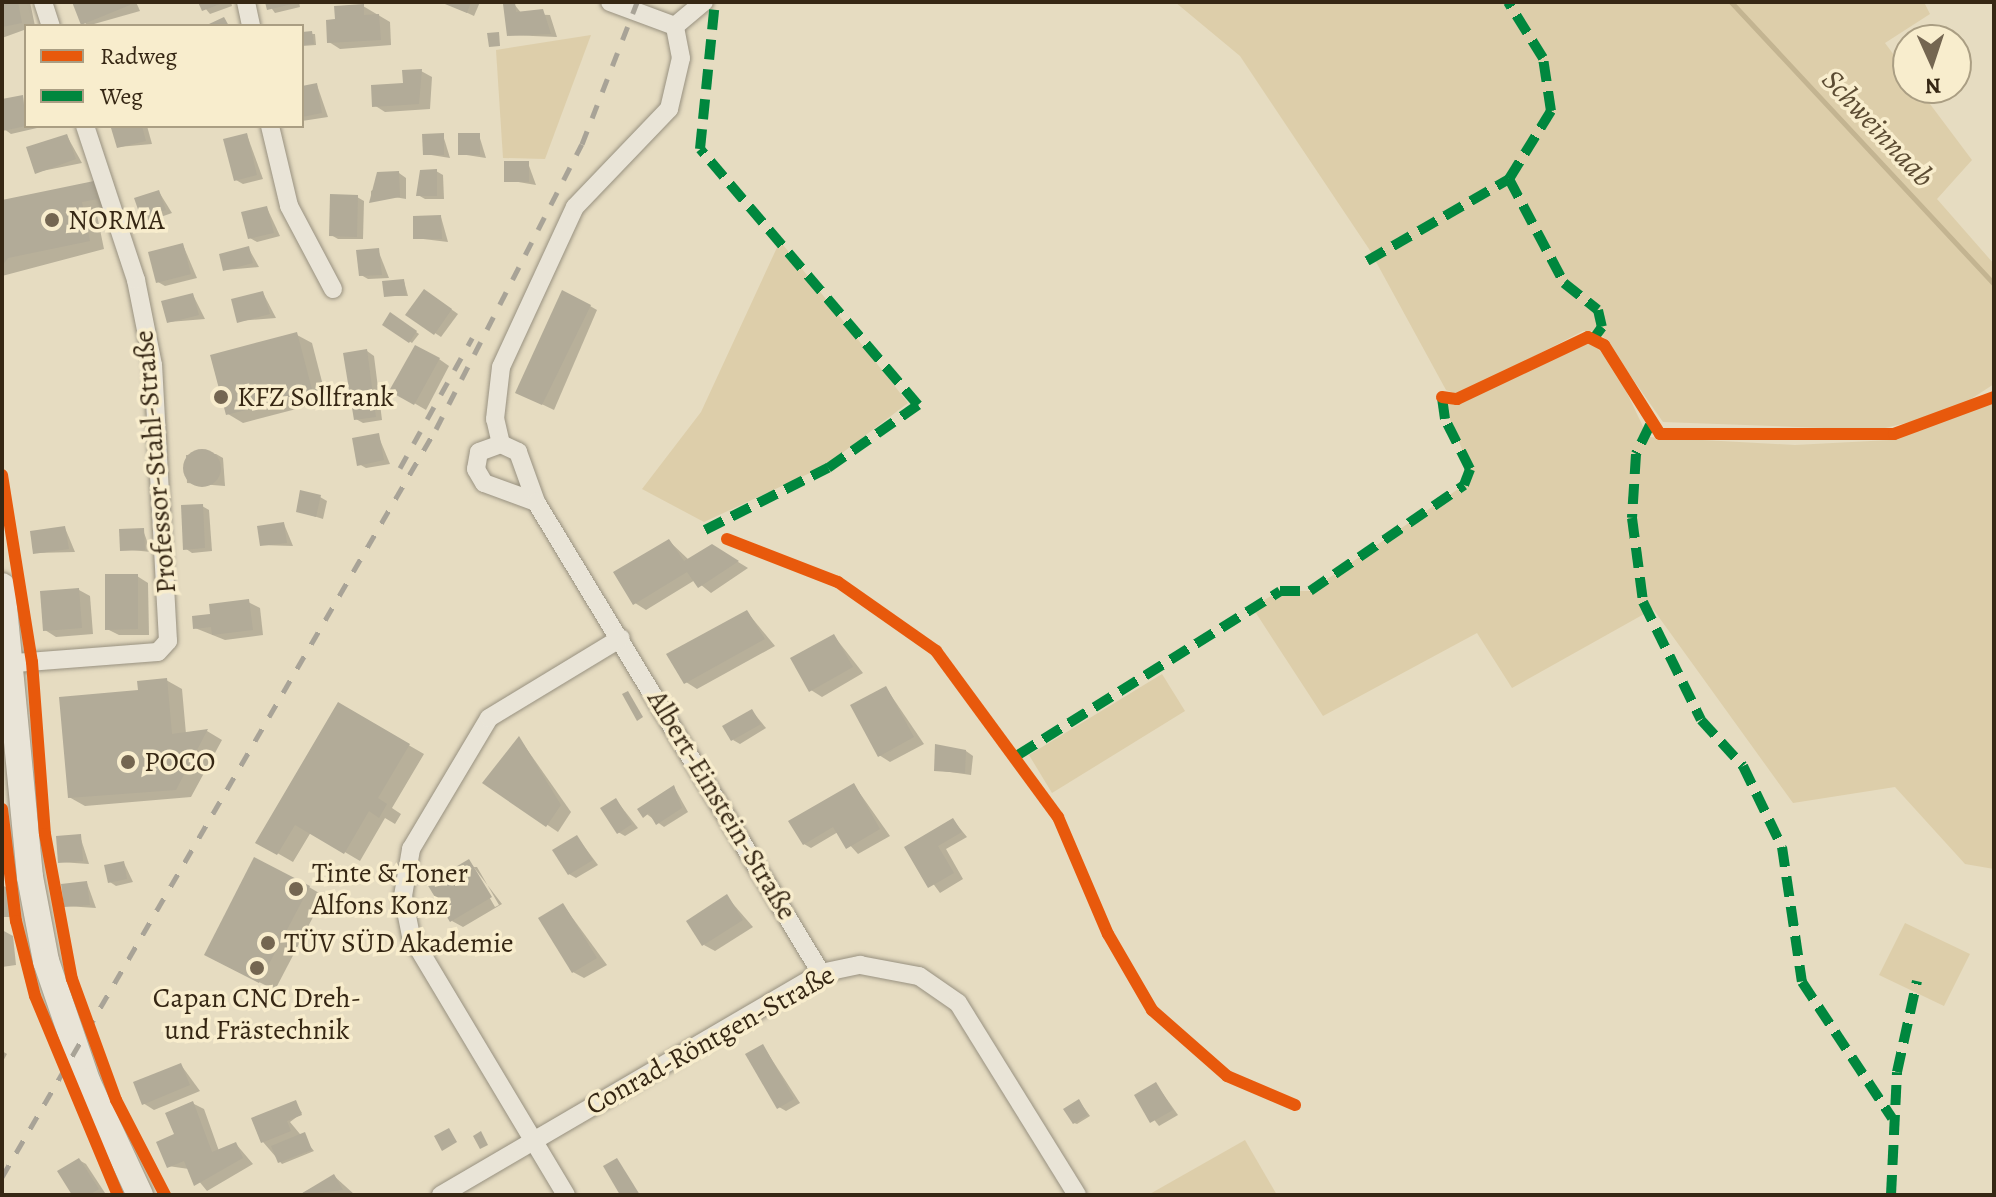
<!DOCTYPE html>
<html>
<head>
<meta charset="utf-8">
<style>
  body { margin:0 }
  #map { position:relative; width:1996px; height:1197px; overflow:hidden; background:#e6dcc1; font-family:Alegreya,serif }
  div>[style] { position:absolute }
  .green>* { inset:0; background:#ddceaa }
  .shadow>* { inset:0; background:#0003 }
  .stream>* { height:5px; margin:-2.5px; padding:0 2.5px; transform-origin:2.5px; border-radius:2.5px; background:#c3b491 }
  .building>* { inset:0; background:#b2ab98 }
  .round { border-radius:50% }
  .roads { filter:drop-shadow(0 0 2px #989180) drop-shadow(0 0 2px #989180) }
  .minor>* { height:18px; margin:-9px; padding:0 9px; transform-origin:9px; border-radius:9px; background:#e9e4d7 }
  .secondary>* { height:26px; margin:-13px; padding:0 13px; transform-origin:13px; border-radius:13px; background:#e9e4d7 }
  .rail>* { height:5px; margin-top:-2.5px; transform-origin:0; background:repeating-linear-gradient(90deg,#a8a397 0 14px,transparent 0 28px) }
  .quiet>* { height:10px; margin-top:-5px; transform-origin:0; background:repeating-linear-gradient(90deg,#00873e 0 20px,transparent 0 30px) }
  .cycleway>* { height:12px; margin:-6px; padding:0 6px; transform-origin:6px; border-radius:6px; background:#e8590c }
  .dots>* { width:22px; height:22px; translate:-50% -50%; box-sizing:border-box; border:4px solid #f8edcd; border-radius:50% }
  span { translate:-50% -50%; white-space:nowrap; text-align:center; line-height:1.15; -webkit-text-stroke:7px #f8edcd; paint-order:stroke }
  .poi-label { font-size:28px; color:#362714 }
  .left { translate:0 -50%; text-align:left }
  .street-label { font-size:28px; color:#362714 }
  .water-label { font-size:30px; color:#5c4c33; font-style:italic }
  .frame { position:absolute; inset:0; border:4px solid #362714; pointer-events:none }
  .legend { position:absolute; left:24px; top:24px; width:280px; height:104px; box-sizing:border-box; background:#f8edcd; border:2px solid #aa9e83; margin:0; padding:10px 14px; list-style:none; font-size:24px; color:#362714 }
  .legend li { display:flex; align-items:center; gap:16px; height:40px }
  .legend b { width:40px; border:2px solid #aa9e83 }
  .north { position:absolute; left:1892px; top:24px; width:80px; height:80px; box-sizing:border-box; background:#f8edcd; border:2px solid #aa9e83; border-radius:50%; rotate:177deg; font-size:22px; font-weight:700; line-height:32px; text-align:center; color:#362714 }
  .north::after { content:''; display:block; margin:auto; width:28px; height:36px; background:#746651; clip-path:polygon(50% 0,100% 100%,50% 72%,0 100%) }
</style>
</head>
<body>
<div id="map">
  <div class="green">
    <i style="clip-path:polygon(1175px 2px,1924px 2px,1930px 14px,1885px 43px,1908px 74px,1908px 88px,1918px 88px,1972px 160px,1937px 199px,1994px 264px,1994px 384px,1951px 412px,1877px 430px,1663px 422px,1599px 331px,1583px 331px,1459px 395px,1446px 390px,1369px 249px,1240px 56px)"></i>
    <i style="clip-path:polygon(591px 35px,545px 159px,503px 158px,496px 50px)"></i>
    <i style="clip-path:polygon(780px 241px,908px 403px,825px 466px,704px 522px,642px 489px,701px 412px)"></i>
    <i style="clip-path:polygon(1592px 341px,1617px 372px,1648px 437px,1795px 445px,1890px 440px,1994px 399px,1994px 869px,1965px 864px,1895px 787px,1793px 803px,1653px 609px,1512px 688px,1477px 633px,1323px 716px,1252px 607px,1280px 591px,1310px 591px,1464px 485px,1470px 469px,1444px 405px)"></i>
    <i style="clip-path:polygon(1162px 674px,1185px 711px,1052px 793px,1029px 755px)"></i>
    <i style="clip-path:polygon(1905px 923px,1970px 954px,1944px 1006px,1879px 975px)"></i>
    <i style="clip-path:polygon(1245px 1140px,1277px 1195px,1148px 1195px)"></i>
  </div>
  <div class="shadow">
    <i style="clip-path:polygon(2px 2px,30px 2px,35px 26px,2px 38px)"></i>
    <i style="clip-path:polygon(74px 2px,136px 2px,140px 11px,87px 26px)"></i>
    <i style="clip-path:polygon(200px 2px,231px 2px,232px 6px,210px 14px)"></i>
    <i style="clip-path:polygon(267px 2px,299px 2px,300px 7px,275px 13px)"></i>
    <i style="clip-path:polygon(444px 2px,480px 2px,474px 16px)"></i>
    <i style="clip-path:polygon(514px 4px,522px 14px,550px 15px,557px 37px,509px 35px)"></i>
    <i style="clip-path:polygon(363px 6px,390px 22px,391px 45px,340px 49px,329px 42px,337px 21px)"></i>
    <i style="clip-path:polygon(302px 34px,315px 34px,316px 45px,302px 46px)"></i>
    <i style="clip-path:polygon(421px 71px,432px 77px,430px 109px,385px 112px,374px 105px)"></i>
    <i style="clip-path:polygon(317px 85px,328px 117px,302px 121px,302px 88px)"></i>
    <i style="clip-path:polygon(23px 97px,26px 126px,37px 128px,11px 134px,4px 129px,2px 101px)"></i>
    <i style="clip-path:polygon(125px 126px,147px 126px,152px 144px,118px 147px)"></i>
    <i style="clip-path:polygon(247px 135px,263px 179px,243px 184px,236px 180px)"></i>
    <i style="clip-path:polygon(443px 135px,450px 158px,425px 154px)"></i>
    <i style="clip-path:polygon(479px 135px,486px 158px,460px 154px)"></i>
    <i style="clip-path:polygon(67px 136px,82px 163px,37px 172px)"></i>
    <i style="clip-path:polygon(528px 163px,536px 185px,506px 180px)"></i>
    <i style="clip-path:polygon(436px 171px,443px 175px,444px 199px,425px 199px,418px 195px)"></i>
    <i style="clip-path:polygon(399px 173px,406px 178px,406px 199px,377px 194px,371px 202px,371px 191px)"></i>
    <i style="clip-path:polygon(93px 183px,108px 191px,112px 207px,96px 210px,104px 249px,2px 276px,2px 202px)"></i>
    <i style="clip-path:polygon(159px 192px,172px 213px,149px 221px,142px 217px)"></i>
    <i style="clip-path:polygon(357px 197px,364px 201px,363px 239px,338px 239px,331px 235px)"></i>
    <i style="clip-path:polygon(267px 208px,280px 236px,257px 242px,250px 238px)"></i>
    <i style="clip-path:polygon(441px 217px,448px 242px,415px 238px)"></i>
    <i style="clip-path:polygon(183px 245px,197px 278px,165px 286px,158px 282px)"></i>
    <i style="clip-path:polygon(249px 249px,259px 267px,225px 270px)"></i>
    <i style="clip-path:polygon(378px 250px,389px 278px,368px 279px,361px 275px)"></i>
    <i style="clip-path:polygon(404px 281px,408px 296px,386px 296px)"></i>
    <i style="clip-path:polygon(263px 293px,276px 318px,239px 321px)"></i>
    <i style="clip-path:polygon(193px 295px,205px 319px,169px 322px)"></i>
    <i style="clip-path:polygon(431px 295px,458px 314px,441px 337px,435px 333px)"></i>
    <i style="clip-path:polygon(590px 306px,597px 310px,554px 410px,529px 398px)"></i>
    <i style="clip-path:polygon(391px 314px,419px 334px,412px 343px,385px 324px)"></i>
    <i style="clip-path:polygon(297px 335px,312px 343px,327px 401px,243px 423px,228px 414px)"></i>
    <i style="clip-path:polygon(367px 351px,374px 356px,382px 420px,363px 423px,356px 419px)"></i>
    <i style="clip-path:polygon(439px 359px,449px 366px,426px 410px,392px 390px)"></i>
    <i style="clip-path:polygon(378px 435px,390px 464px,366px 468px,359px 464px)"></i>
    <i style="clip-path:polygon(216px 454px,223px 458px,225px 486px,187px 483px,186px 455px)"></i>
    <i style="clip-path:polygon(320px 497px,327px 501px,323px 519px,298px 511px)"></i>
    <i style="clip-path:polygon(202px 506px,209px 510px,212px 551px,192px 553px,185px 548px)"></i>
    <i style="clip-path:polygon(284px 524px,293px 546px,262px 545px)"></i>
    <i style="clip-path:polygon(65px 528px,75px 552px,35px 553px)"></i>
    <i style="clip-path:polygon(143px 530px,151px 552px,122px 549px)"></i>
    <i style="clip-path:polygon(669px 541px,689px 560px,712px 546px,748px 568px,711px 593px,695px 580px,646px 610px,635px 603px)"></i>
    <i style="clip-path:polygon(137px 576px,148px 583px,149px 635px,119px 635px,107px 629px)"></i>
    <i style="clip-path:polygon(79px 590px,90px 596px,93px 634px,56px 637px,45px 630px)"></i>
    <i style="clip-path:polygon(248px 602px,260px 608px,263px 635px,225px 640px,195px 628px)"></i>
    <i style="clip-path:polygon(747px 612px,775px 646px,697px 689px,686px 682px)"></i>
    <i style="clip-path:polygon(834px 636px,863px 673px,822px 697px,811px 690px)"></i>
    <i style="clip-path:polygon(166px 680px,182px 689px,186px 734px,207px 731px,222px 740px,191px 797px,85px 806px,69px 797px,140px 692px)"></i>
    <i style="clip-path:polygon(886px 688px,924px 744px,890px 762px,879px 755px)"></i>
    <i style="clip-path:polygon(339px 705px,424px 754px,392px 808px,401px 814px,395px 824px,385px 818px,360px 861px,311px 832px,293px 862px,258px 842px)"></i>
    <i style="clip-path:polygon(752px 711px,766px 728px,740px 744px,733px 740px)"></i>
    <i style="clip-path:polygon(519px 738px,571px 812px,558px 832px,485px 783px)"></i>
    <i style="clip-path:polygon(966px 751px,973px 756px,971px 775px,936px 770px)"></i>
    <i style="clip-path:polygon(854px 785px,890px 836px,858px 854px,838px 832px,811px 848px,804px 844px)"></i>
    <i style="clip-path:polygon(674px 787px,688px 812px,664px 827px,640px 809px)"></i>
    <i style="clip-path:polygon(2px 797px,5px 825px,2px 825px)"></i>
    <i style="clip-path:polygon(616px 800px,638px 828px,625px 836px,618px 832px)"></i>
    <i style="clip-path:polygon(953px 820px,967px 837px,946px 849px,963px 879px,940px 893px,907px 848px)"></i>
    <i style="clip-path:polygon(80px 836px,89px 864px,60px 862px)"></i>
    <i style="clip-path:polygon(577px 837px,598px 865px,576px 878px,569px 874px)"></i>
    <i style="clip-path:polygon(2px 838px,7px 841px,9px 871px,2px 871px)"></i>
    <i style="clip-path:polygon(evenodd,469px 861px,502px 904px,463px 927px,452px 921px,469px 861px,472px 867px,477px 867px,499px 905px,495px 907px,472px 867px)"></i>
    <i style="clip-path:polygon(124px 863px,133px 882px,116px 886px,110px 882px)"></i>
    <i style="clip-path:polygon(87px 883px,96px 908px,66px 906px)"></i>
    <i style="clip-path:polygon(2px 885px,11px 890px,13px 917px,2px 917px)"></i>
    <i style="clip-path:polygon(309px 887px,324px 896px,275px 990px,221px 963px)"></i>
    <i style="clip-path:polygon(727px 897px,753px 927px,715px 951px,704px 945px)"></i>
    <i style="clip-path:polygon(563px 905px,607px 965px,584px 978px,573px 972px)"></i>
    <i style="clip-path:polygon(2px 930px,13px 936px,16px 965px,2px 967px)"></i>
    <i style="clip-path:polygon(763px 1046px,800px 1103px,786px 1111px,779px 1107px)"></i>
    <i style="clip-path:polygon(2px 1051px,7px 1054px,2px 1063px)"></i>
    <i style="clip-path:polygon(181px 1065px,200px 1091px,154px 1110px,143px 1103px)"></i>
    <i style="clip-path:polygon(1156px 1084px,1178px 1115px,1159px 1126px,1136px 1096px)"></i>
    <i style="clip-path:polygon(1079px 1101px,1090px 1116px,1077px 1124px,1074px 1123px)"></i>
    <i style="clip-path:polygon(295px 1102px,302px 1113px,290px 1122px,314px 1151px,282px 1164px,263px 1142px)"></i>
    <i style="clip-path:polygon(192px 1103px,204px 1109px,219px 1151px,236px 1144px,253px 1164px,207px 1191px,189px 1169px,168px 1166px)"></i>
    <i style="clip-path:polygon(79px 1160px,86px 1164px,105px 1193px,75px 1195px)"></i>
    <i style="clip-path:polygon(334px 1176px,355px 1195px,299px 1195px)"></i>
  </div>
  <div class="stream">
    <i style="left:1731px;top:2px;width:386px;rotate:47deg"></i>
  </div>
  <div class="building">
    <i style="clip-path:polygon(2px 2px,18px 2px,22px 23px,2px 27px)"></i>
    <i style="clip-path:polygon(72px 2px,129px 2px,130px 5px,81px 25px)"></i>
    <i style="clip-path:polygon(198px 2px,225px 2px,202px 11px)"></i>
    <i style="clip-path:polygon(265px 2px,296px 2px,296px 3px,267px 10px)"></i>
    <i style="clip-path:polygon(440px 2px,471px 2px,467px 13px)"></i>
    <i style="clip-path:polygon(515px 2px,516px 12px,543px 9px,551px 34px,507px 36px,503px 4px)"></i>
    <i style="clip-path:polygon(364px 4px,364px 15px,379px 14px,381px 40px,327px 43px,326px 20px,335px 19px,334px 6px)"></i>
    <i style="clip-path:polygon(224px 17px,229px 26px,210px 26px,209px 24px)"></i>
    <i style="clip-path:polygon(312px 31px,314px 44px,302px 45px,302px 32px)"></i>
    <i style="clip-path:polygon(499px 32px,500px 46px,489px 47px,487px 33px)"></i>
    <i style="clip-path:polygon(422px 69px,419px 104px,372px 107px,371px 85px,403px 83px,402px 70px)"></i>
    <i style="clip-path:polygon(317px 83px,322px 113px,302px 117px,302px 86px)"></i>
    <i style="clip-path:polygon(23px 95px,26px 126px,2px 131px,2px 99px)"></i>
    <i style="clip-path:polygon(117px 126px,142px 126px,146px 141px,117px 148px,111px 128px)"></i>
    <i style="clip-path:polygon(247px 133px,257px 175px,234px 181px,223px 139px)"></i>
    <i style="clip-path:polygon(444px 133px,444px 155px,423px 155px,422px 134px)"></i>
    <i style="clip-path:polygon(458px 133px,480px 133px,480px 155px,458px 155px)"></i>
    <i style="clip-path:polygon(67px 134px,76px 159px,35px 174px,26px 147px)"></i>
    <i style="clip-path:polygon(504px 161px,529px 161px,529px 182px,504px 182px)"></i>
    <i style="clip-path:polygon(437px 169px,437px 196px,416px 196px,420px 170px)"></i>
    <i style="clip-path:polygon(399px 171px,400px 197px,369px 203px,377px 172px)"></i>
    <i style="clip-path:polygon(94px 181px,98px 199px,82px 202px,90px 241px,8px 258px,2px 266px,2px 200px)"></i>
    <i style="clip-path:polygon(159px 190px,166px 210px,141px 218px,134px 198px)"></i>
    <i style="clip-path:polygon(330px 194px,358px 195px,357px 237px,329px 236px)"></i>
    <i style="clip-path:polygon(267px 206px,274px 233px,248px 239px,241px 212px)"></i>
    <i style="clip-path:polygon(441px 215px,442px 239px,413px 239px,413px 216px)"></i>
    <i style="clip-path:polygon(183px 243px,191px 274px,156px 283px,148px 252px)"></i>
    <i style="clip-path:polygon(249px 246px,253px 263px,223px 271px,219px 254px)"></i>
    <i style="clip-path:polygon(379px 248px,382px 275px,359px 276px,356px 250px)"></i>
    <i style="clip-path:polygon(404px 279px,406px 295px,384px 297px,382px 281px)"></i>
    <i style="clip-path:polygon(424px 289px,452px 309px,434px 335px,405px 315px)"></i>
    <i style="clip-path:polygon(562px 290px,591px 305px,542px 405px,515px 393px)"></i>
    <i style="clip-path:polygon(263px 291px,270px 314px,237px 323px,231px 299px)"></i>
    <i style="clip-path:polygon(193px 293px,199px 315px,167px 323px,161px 301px)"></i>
    <i style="clip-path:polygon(390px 312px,417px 331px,409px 343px,382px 325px)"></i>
    <i style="clip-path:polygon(297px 332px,313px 393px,226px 415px,210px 355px)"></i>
    <i style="clip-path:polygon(415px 345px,440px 358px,414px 405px,389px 391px)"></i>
    <i style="clip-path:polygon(367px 349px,376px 417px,354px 420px,343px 353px)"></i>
    <i style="clip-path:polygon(379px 433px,384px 460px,357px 466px,352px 438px)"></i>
    <i class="round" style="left:183px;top:449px;width:38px;height:38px"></i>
    <i style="clip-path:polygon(300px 490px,321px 495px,316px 517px,296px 512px)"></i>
    <i style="clip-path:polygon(203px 504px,205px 548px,183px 550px,181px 505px)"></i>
    <i style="clip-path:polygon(284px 522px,287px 543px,260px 546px,257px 526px)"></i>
    <i style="clip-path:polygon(65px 526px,69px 549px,33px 554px,30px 531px)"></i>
    <i style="clip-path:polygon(144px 528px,145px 550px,120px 551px,119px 529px)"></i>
    <i style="clip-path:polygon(669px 539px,684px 561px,712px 544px,739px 561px,698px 588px,687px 572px,633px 605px,613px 572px)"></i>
    <i style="clip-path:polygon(105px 574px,138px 574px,138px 629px,105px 630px)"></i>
    <i style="clip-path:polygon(79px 588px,82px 628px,43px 631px,40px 591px)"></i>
    <i style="clip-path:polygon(249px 599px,253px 630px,212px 635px,211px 627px,193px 629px,192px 616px,210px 614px,209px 604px)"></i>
    <i style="clip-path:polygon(747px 610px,765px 639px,684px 684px,666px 654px)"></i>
    <i style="clip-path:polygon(834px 634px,853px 667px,809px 692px,790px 658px)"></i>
    <i style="clip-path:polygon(167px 678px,172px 734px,208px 729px,176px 790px,68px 798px,59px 697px,138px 690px,137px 681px)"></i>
    <i style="clip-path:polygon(886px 686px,914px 737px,878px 757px,850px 705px)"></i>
    <i style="clip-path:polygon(628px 691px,643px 717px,637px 721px,622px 694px)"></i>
    <i style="clip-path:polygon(338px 702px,410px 744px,378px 798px,387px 804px,379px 818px,369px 811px,344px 854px,295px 825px,277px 855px,255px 843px)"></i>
    <i style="clip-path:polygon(752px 709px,761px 724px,731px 741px,722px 726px)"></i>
    <i style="clip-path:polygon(519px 736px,561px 805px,546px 827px,482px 783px)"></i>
    <i style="clip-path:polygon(935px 744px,966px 750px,965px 773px,934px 771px)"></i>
    <i style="clip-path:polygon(854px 783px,880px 829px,846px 849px,833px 827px,803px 845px,788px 821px)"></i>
    <i style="clip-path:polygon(674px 785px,682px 808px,656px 825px,649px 813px,643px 818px,637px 809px)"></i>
    <i style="clip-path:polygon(616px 798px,632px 824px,617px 834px,600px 808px)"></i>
    <i style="clip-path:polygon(953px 818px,962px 832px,938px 846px,954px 873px,928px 888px,904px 847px)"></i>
    <i style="clip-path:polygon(81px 834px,83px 861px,58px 863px,56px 836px)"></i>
    <i style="clip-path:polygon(577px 835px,593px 860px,568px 875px,552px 850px)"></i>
    <i style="clip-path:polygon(254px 857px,310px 886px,259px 983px,204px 955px)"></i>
    <i style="clip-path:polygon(469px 859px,492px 897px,450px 922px,427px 884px)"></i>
    <i style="clip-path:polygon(124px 861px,127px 879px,108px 883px,104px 865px)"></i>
    <i style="clip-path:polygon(87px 881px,90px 905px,64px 907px,61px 884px)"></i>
    <i style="clip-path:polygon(727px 894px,743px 920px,702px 946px,686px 921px)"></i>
    <i style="clip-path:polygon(563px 903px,597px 958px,572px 973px,538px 918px)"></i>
    <i style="clip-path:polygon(763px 1044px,794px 1099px,777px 1109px,745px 1054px)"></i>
    <i style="clip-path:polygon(181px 1063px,190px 1085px,142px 1105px,133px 1082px)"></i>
    <i style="clip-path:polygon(1156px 1082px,1173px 1110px,1150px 1123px,1134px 1095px)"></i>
    <i style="clip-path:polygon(1079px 1099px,1088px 1115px,1073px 1124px,1063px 1109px)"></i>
    <i style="clip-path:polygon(296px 1100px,302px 1115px,287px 1121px,291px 1131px,261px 1143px,251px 1118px)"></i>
    <i style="clip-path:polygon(193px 1101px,212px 1152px,236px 1142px,243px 1158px,194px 1186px,184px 1161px,167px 1168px,156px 1142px,174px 1134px,165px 1113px)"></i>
    <i style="clip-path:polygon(449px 1128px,457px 1142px,442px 1151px,434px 1136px)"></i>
    <i style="clip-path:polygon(481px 1131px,488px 1145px,480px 1149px,473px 1136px)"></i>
    <i style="clip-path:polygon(305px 1132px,312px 1150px,278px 1163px,271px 1146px)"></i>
    <i style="clip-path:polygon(79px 1158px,99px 1189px,89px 1195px,72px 1195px,57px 1171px)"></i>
    <i style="clip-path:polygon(617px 1158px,640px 1195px,620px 1195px,603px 1166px)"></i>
    <i style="clip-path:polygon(334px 1174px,343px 1190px,299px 1195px)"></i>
  </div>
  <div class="roads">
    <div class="minor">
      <i style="left:43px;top:2px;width:25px;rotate:72deg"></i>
      <i style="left:246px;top:2px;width:25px;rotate:78deg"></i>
      <i style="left:610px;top:2px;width:69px;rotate:20.3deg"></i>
      <i style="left:675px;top:26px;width:38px;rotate:-40deg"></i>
      <i style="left:270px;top:126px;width:82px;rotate:76.6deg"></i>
      <i style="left:289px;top:206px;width:94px;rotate:62.1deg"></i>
      <i style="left:501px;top:444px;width:26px;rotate:-103deg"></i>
      <i style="left:495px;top:419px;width:52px;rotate:-83.4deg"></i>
      <i style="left:501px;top:367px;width:176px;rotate:-65.2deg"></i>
      <i style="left:575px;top:207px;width:136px;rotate:-46.2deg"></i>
      <i style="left:669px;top:109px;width:52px;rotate:-76.8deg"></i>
      <i style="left:681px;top:58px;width:33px;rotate:-101deg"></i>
      <i style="left:536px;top:502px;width:55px;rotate:-159.9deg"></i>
      <i style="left:484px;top:483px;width:16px;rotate:-120deg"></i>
      <i style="left:476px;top:469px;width:17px;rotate:-80deg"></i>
      <i style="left:479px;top:452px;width:23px;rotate:-20deg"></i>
      <i style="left:501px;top:444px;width:19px;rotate:25deg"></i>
      <i style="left:518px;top:452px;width:53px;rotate:70.2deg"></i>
      <i style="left:536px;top:502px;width:551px;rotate:58.82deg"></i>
      <i style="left:2px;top:664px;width:156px;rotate:-4.4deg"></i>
      <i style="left:158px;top:652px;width:15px;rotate:-48deg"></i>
      <i style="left:168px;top:641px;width:276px;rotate:-93.1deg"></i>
      <i style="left:153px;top:365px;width:87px;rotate:-101.3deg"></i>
      <i style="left:136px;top:280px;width:162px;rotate:-108.3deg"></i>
      <i style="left:441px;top:1195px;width:440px;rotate:-30.3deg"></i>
      <i style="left:821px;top:973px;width:40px;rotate:-12deg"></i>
      <i style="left:860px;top:965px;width:60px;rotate:10.6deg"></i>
      <i style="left:919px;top:976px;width:47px;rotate:34.7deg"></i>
      <i style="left:958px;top:1003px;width:226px;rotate:58.2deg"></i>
      <i style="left:566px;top:1195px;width:302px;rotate:-120.9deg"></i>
      <i style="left:411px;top:936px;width:41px;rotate:-101.3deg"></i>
      <i style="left:403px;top:896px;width:48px;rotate:-80.3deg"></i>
      <i style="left:411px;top:849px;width:152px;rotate:-59.2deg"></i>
      <i style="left:489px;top:718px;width:154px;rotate:-31.2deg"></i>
    </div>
    <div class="secondary">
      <i style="left:2px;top:586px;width:292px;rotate:84.5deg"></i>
      <i style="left:30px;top:877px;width:86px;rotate:79.2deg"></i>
      <i style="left:46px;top:961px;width:127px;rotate:71.1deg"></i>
      <i style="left:87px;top:1081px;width:126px;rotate:65.1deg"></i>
    </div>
  </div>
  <div class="rail">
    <i style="left:400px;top:468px;width:149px;rotate:-61deg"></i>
    <i style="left:2px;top:1177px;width:865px;rotate:-59.88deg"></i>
    <i style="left:436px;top:429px;width:320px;rotate:-62.9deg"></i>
    <i style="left:582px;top:144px;width:152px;rotate:-68.8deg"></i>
  </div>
  <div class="quiet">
    <i style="left:1509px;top:179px;width:118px;rotate:62.1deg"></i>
    <i style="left:1564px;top:283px;width:43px;rotate:38.5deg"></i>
    <i style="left:1598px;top:310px;width:17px;rotate:77deg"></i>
    <i style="left:1602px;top:327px;width:14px;rotate:126deg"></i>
    <i style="left:1367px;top:261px;width:164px;rotate:-30deg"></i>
    <i style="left:1509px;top:179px;width:80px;rotate:-58.3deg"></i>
    <i style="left:1551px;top:111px;width:54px;rotate:-98.6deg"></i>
    <i style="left:1543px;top:58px;width:66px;rotate:-122deg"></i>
    <i style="left:1650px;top:425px;width:32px;rotate:116deg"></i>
    <i style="left:1636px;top:454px;width:64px;rotate:93.6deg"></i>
    <i style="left:1632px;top:518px;width:85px;rotate:82.5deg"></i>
    <i style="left:1643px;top:602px;width:131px;rotate:63.8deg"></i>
    <i style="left:1701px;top:720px;width:62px;rotate:47.6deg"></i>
    <i style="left:1743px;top:766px;width:90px;rotate:64.3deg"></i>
    <i style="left:1782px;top:847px;width:136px;rotate:81.6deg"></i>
    <i style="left:1802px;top:982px;width:163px;rotate:56.5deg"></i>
    <i style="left:705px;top:530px;width:138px;rotate:-26.8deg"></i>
    <i style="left:828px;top:468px;width:110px;rotate:-35deg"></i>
    <i style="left:918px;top:405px;width:336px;rotate:-130.4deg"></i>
    <i style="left:700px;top:149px;width:148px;rotate:-84.2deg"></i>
    <i style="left:1018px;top:755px;width:309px;rotate:-32deg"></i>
    <i style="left:1280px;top:591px;width:30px"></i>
    <i style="left:1310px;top:591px;width:187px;rotate:-34.5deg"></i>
    <i style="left:1464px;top:485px;width:17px;rotate:-69deg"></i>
    <i style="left:1470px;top:469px;width:56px;rotate:-116.6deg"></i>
    <i style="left:1445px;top:419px;width:22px;rotate:-98deg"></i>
    <i style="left:1442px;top:397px;width:8px;rotate:23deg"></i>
    <i style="left:1891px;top:1195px;width:123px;rotate:-87.2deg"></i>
    <i style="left:1897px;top:1072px;width:93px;rotate:-77.6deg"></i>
  </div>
  <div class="cycleway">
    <i style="left:1442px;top:397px;width:15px;rotate:8deg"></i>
    <i style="left:1457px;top:399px;width:145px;rotate:-25.3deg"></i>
    <i style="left:1588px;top:337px;width:18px;rotate:27deg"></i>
    <i style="left:1604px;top:345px;width:105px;rotate:57.8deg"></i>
    <i style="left:1660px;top:434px;width:234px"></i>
    <i style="left:1894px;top:434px;width:107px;rotate:-20.3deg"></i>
    <i style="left:2px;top:475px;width:189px;rotate:80.9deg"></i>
    <i style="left:32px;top:662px;width:172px;rotate:85.7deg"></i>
    <i style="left:45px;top:834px;width:147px;rotate:79.5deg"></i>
    <i style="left:72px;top:979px;width:129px;rotate:70deg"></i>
    <i style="left:116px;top:1100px;width:107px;rotate:62.7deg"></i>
    <i style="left:727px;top:539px;width:119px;rotate:21.2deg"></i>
    <i style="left:838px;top:582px;width:120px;rotate:35.1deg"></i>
    <i style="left:936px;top:651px;width:206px;rotate:53.7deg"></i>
    <i style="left:1058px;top:817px;width:127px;rotate:66.9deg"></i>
    <i style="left:1108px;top:934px;width:88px;rotate:59.9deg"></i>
    <i style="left:1152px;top:1010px;width:100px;rotate:41.3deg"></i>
    <i style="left:1227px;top:1076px;width:74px;rotate:23.1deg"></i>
    <i style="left:2px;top:809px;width:113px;rotate:82.9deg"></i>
    <i style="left:16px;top:921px;width:77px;rotate:75.8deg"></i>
    <i style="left:35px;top:996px;width:216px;rotate:67.4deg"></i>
  </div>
  <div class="dots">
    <i style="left:52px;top:220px;background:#746651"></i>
    <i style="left:221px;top:397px;background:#746651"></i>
    <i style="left:128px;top:762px;background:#746651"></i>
    <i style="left:296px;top:889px;background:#746651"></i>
    <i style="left:268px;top:943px;background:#746651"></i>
    <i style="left:257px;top:968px;background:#746651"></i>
  </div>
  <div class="poi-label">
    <span class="left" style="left:68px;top:220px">NORMA</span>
    <span class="left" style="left:237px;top:397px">KFZ Sollfrank</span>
    <span class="left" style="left:144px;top:762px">POCO</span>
    <span class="left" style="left:312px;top:889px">Tinte &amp; Toner<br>Alfons Konz</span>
    <span class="left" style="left:284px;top:943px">TÜV SÜD Akademie</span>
    <span style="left:257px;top:1014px">Capan CNC Dreh-<br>und Frästechnik</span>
  </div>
  <div class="street-label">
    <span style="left:155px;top:462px;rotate:-95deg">Professor-Stahl-Straße</span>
    <span style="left:722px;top:805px;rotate:59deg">Albert-Einstein-Straße</span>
    <span style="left:710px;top:1040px;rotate:-29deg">Conrad-Röntgen-Straße</span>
  </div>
  <div class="water-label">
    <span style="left:1878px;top:128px;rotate:47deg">Schweinnaab</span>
  </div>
  <div class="frame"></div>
  <ul class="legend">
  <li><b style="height:10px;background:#e8590c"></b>Radweg</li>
  <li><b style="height:10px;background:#00873e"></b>Weg</li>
  </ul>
  <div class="north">N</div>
</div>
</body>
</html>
